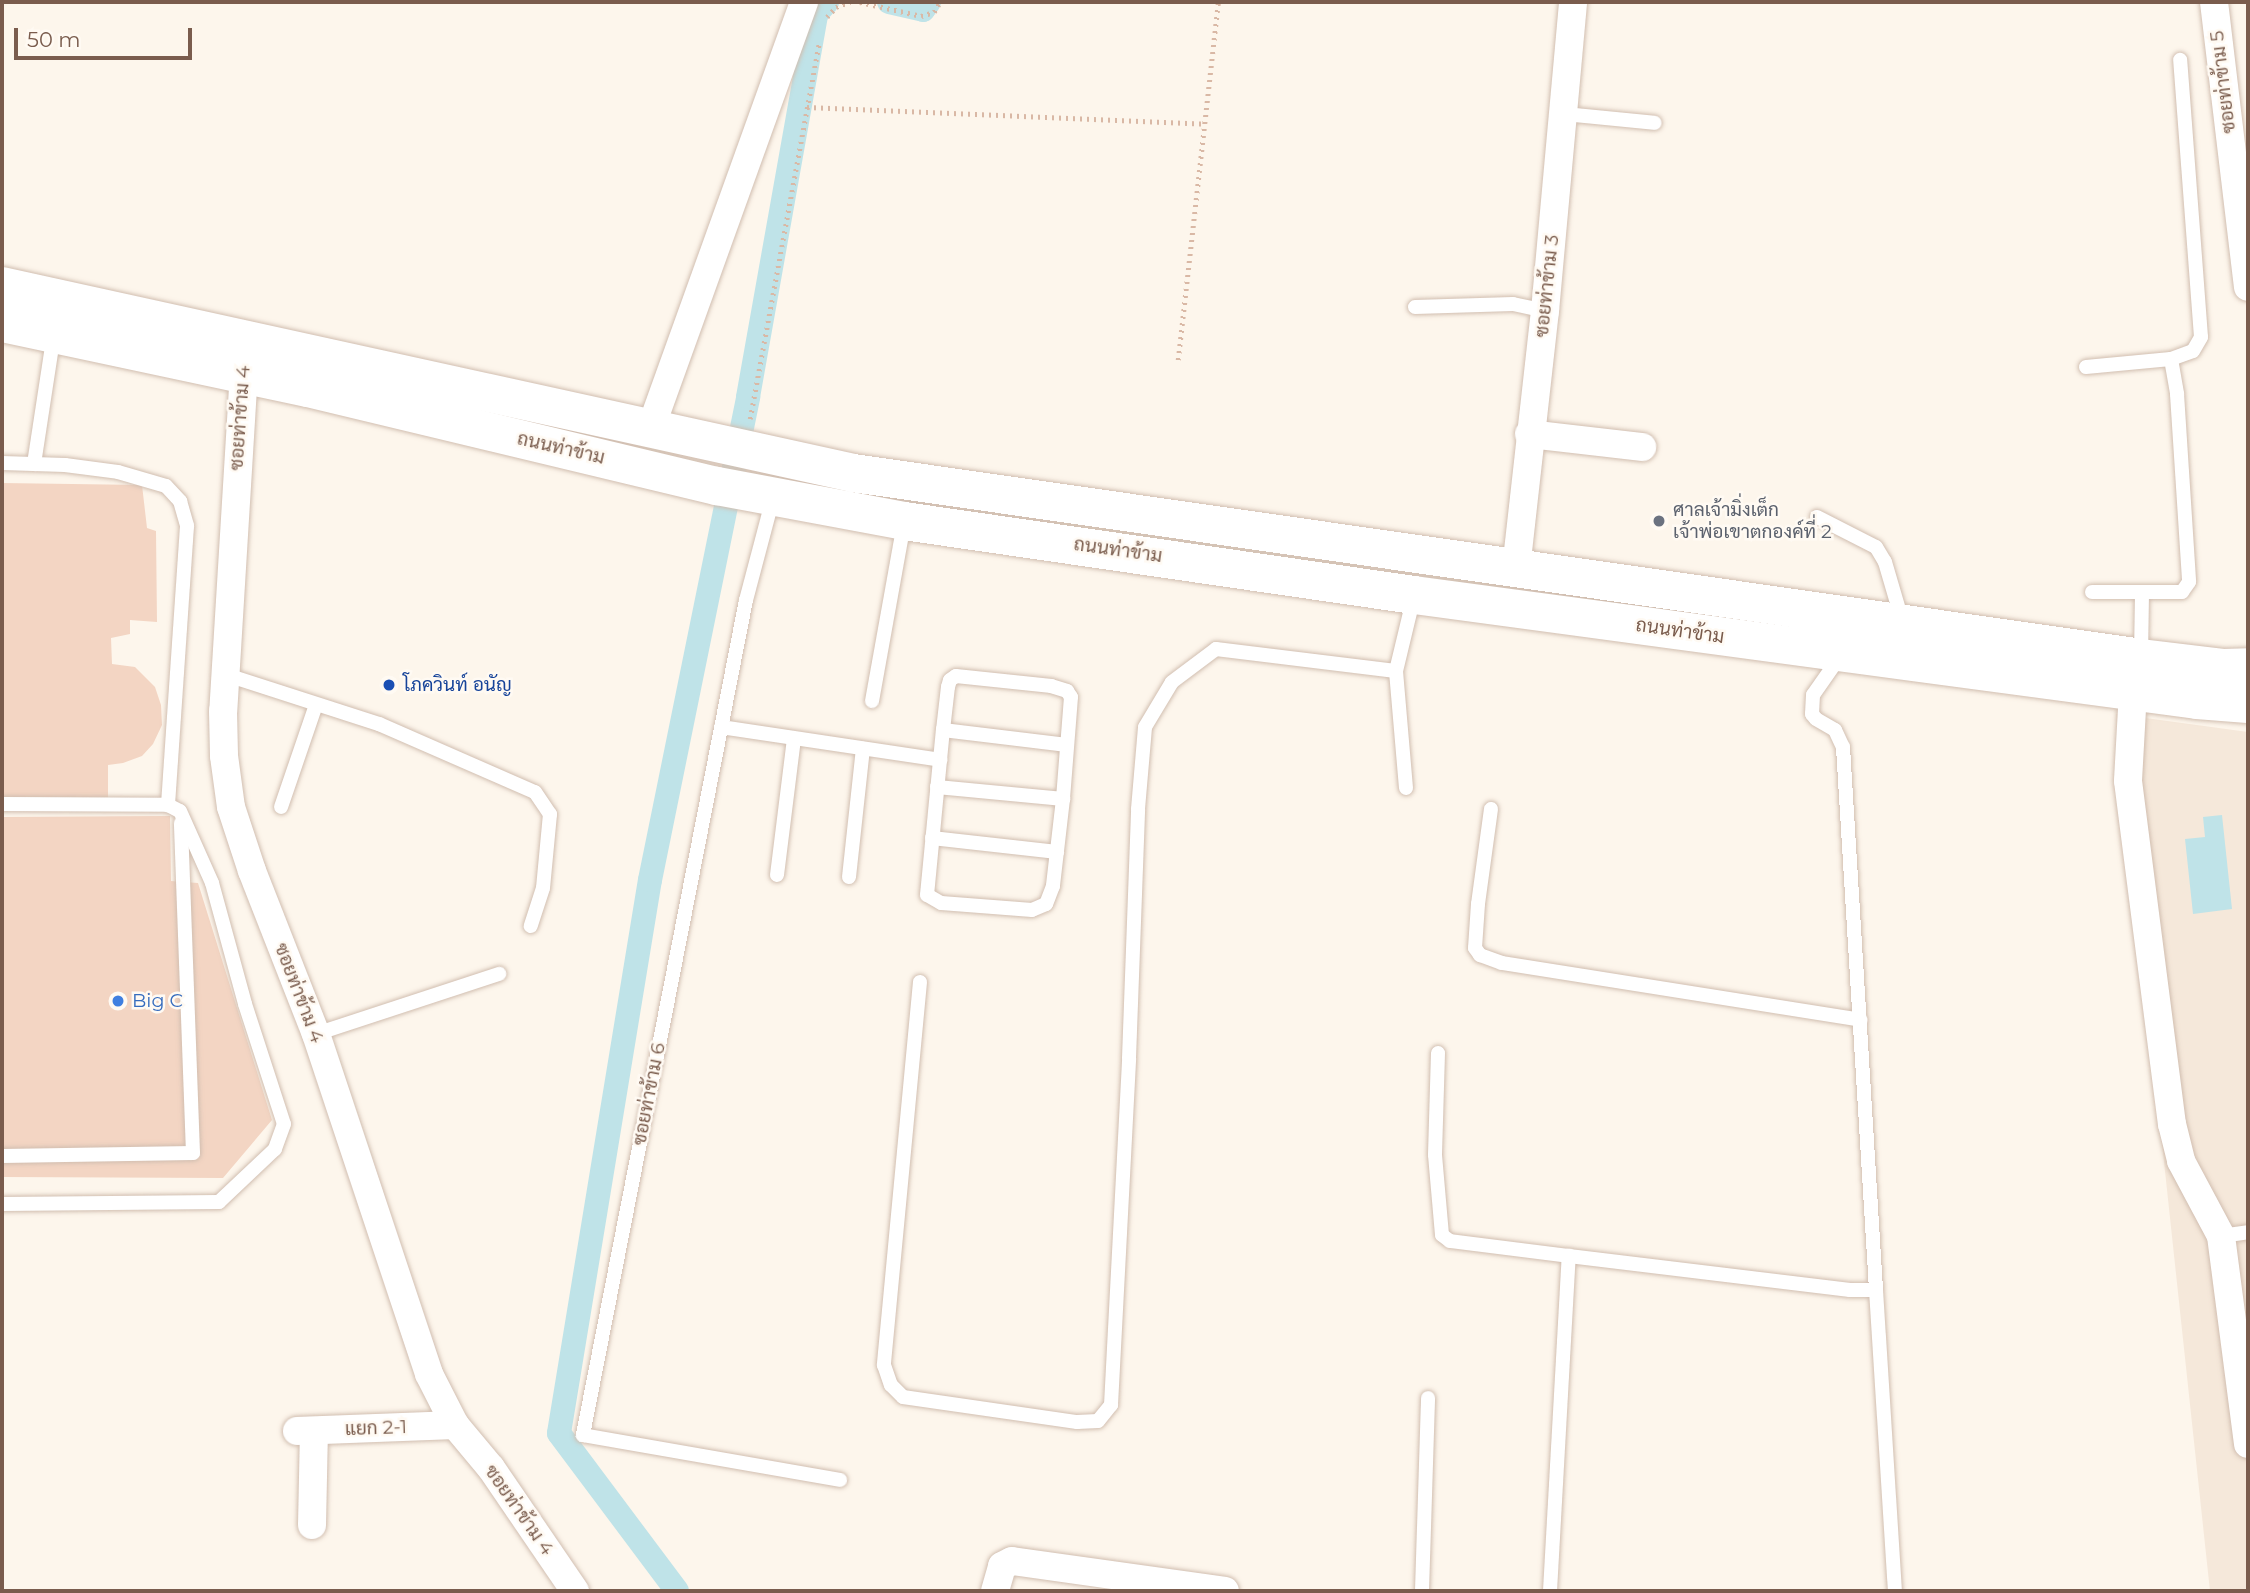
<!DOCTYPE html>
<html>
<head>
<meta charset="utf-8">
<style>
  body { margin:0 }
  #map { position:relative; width:2250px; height:1593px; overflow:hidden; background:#fdf6ec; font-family:Montserrat,Sarabun,sans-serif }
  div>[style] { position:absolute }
  .residential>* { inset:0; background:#f5e8da }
  .water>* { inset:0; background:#bfe3e8 }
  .canal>* { height:24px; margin:-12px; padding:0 12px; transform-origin:12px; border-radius:12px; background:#bfe3e8 }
  .building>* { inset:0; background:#f3d5c3 }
  .path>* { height:4.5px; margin-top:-2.25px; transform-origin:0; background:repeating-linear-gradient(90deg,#d9b8a5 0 2px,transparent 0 7px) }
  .roads { filter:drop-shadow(0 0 2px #d1beb0) drop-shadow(0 0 2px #d1beb0) }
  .lane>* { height:14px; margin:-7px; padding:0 7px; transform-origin:7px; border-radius:7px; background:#fff }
  .street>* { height:28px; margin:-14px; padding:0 14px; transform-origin:14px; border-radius:14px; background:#fff }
  .secondary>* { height:38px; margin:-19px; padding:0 19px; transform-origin:19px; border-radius:19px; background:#fff }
  .dots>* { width:19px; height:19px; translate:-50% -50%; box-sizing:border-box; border:4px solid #fffaf3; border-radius:50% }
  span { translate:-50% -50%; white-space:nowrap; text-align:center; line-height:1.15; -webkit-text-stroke:5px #fffaf3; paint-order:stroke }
  .street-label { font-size:19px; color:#7a5c4d }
  .worship-label { font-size:19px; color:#5b616d }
  .left { translate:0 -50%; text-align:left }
  .transit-label { font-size:19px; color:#164399 }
  .shop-label { font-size:19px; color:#366cbe }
  .frame { position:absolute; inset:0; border:4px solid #7a5c4d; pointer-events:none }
  .scale { position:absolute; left:14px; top:28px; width:178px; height:32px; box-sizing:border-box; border:4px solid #7a5c4d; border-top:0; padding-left:9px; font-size:21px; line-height:24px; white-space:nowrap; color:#7a5c4d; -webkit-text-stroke:5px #fffaf3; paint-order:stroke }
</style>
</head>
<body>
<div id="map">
  <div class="residential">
    <i style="clip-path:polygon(2116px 714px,2248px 732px,2248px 1591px,2210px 1591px)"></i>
  </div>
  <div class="water">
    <i style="clip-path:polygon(2222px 815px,2232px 909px,2193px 914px,2185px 839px,2205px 837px,2203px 817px)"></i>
  </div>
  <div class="canal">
    <i style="left:889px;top:2px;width:35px;rotate:13deg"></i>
    <i style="left:923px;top:10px;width:10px;rotate:-53deg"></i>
    <i style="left:677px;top:1591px;width:197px;rotate:-126.8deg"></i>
    <i style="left:559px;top:1433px;width:560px;rotate:-80.66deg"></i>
    <i style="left:650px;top:880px;width:493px;rotate:-78.5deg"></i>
    <i style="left:748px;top:397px;width:389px;rotate:-79.9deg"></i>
    <i style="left:816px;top:14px;width:16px;rotate:-47deg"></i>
  </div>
  <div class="building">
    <i style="clip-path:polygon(2px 483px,142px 485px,147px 528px,156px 531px,157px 622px,130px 620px,130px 634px,111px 638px,112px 664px,135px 667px,155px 687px,161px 705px,162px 725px,153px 744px,142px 756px,123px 763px,108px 765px,108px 798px,2px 797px)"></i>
    <i style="clip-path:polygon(170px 816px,171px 881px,198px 883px,272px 1120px,223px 1178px,2px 1177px,2px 817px)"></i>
  </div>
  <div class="path">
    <i style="left:860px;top:2px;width:63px;rotate:12.9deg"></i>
    <i style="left:921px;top:16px;width:14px;rotate:-17deg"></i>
    <i style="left:934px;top:12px;width:12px;rotate:-59deg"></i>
    <i style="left:827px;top:17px;width:13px;rotate:-48deg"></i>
    <i style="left:836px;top:7px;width:15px;rotate:-20deg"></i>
    <i style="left:807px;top:107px;width:399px;rotate:2.4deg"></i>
    <i style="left:1178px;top:360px;width:360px;rotate:-83.6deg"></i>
    <i style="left:750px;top:419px;width:383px;rotate:-79.6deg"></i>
  </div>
  <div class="roads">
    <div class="lane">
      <i style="left:1564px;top:114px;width:91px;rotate:5.6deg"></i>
      <i style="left:1415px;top:307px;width:98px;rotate:-1.8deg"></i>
      <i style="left:1513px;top:304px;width:33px;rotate:12deg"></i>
      <i style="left:2171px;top:359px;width:23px;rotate:-20deg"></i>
      <i style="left:2193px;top:351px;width:16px;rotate:-60deg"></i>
      <i style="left:2201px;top:337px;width:278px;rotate:-94.3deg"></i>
      <i style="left:2086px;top:367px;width:85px;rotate:-5.4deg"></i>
      <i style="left:2171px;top:359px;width:36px;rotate:80deg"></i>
      <i style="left:2177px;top:394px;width:188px;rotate:86.3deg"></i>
      <i style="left:2189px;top:582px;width:12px;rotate:125deg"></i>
      <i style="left:2182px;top:592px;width:90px;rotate:180deg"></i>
      <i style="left:2px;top:463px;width:63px;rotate:1.8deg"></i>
      <i style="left:65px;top:465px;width:53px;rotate:7.5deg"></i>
      <i style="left:118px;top:472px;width:50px;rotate:16.3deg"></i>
      <i style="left:166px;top:486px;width:21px;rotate:47deg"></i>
      <i style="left:180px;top:501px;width:26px;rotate:74deg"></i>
      <i style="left:187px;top:526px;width:280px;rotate:93.9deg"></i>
      <i style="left:34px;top:464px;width:132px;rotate:-81.3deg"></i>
      <i style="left:773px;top:498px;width:106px;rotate:104.8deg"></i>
      <i style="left:746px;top:600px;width:851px;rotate:101.05deg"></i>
      <i style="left:583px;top:1435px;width:261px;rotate:9.9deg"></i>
      <i style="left:1817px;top:517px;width:66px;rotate:27deg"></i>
      <i style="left:1876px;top:547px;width:17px;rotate:59deg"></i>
      <i style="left:1885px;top:562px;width:60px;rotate:73.7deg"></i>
      <i style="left:1841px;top:655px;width:49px;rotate:125deg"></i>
      <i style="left:1813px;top:695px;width:19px;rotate:93deg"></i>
      <i style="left:1812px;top:714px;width:6px;rotate:51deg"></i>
      <i style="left:1816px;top:719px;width:22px;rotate:30deg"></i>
      <i style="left:1835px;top:730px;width:19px;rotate:65deg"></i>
      <i style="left:1843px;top:747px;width:544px;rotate:86.52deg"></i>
      <i style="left:2141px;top:657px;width:65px;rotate:-89.1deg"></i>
      <i style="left:224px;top:674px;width:163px;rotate:17.9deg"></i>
      <i style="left:379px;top:724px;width:170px;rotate:23.6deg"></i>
      <i style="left:535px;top:792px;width:27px;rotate:56deg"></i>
      <i style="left:550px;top:814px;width:74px;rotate:95.4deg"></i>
      <i style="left:543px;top:888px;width:40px;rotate:108deg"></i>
      <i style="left:872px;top:701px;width:181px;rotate:-79.8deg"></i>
      <i style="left:721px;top:727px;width:222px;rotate:8.5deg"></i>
      <i style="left:943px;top:730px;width:43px;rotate:-83.4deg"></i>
      <i style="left:948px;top:687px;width:7px;rotate:-74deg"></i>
      <i style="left:950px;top:680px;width:7px;rotate:-34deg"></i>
      <i style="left:956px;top:676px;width:96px;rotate:6deg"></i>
      <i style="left:1051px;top:686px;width:17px;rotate:17deg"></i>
      <i style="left:1067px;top:691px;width:7px;rotate:56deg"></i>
      <i style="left:1071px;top:697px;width:102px;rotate:94.5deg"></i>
      <i style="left:1063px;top:799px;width:88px;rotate:96.6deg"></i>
      <i style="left:1053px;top:886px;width:19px;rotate:111deg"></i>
      <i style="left:1046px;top:904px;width:15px;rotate:157deg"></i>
      <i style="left:1032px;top:910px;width:91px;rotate:-175.6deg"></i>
      <i style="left:941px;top:903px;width:16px;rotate:-150deg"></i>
      <i style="left:927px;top:895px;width:166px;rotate:-84.5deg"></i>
      <i style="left:943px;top:730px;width:125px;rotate:6.9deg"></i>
      <i style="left:937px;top:787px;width:127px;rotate:5.4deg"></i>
      <i style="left:1406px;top:788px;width:117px;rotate:-94.9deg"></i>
      <i style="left:1396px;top:671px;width:77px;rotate:-76.5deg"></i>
      <i style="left:2px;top:804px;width:166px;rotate:0.3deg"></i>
      <i style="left:168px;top:805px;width:13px;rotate:27deg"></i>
      <i style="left:180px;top:811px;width:79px;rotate:66deg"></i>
      <i style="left:212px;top:883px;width:125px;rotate:74.7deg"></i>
      <i style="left:245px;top:1004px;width:126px;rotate:72deg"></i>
      <i style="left:284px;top:1124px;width:27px;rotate:110deg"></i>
      <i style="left:275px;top:1149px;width:77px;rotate:136.6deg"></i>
      <i style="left:219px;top:1202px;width:217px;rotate:179.5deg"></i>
      <i style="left:281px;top:807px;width:108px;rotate:-71.1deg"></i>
      <i style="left:1491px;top:809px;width:96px;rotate:97.8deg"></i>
      <i style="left:1478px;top:904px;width:44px;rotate:93.9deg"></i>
      <i style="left:1475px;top:948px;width:9px;rotate:54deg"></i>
      <i style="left:1480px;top:955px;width:23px;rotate:20deg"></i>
      <i style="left:1502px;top:963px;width:363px;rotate:9deg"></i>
      <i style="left:932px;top:838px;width:126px;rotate:6.4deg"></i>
      <i style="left:777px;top:875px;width:137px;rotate:-82.9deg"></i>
      <i style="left:849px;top:877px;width:129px;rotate:-83.8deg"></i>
      <i style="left:920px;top:982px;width:385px;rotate:95.4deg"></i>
      <i style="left:884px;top:1365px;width:21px;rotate:71deg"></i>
      <i style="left:891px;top:1385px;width:17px;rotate:45deg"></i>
      <i style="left:903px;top:1397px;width:176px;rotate:8.2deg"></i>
      <i style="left:1077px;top:1422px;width:21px;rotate:-3deg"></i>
      <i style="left:1098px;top:1421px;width:21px;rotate:-51deg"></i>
      <i style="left:1111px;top:1405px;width:347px;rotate:-87deg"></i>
      <i style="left:1129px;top:1058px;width:249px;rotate:-87.9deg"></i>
      <i style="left:1138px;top:809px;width:82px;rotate:-85.1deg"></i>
      <i style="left:1145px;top:727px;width:52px;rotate:-59deg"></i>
      <i style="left:1172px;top:682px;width:55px;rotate:-36.9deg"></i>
      <i style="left:1216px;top:649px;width:181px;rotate:7deg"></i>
      <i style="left:316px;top:1034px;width:193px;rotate:-18.2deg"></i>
      <i style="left:1438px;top:1053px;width:102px;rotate:91.7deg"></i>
      <i style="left:1435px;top:1155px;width:80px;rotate:85deg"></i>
      <i style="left:1442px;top:1235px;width:10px;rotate:37deg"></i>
      <i style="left:1450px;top:1241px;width:120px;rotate:7.2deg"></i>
      <i style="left:2px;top:1156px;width:191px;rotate:-0.9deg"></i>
      <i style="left:193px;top:1153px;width:330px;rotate:-92.1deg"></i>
      <i style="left:2221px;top:1236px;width:27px;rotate:-8deg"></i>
      <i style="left:1422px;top:1591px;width:193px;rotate:-88.2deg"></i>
      <i style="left:1550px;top:1591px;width:336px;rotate:-86.8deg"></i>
      <i style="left:1569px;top:1256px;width:283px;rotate:6.9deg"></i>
      <i style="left:1850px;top:1290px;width:26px"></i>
      <i style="left:1876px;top:1290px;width:302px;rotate:86.4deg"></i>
    </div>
    <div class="street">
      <i style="left:2214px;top:2px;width:287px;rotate:83.2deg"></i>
      <i style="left:245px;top:355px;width:357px;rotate:93.5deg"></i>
      <i style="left:223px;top:711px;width:45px;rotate:88.7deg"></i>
      <i style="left:224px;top:756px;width:51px;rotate:82.2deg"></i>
      <i style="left:231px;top:807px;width:67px;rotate:71.8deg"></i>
      <i style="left:252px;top:871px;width:175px;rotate:68.6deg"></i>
      <i style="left:316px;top:1034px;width:358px;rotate:71.6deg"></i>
      <i style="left:429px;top:1374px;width:57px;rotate:63deg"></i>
      <i style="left:455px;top:1425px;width:56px;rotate:50.1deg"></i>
      <i style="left:491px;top:1468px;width:149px;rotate:55.7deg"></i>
      <i style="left:650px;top:430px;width:455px;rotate:-70.2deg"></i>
      <i style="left:1529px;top:434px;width:114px;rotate:6.6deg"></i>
      <i style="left:1516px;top:569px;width:260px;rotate:-83.6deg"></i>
      <i style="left:1545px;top:311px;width:310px;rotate:-84.8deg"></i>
      <i style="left:2133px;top:691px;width:90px;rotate:93.2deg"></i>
      <i style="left:2128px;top:781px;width:346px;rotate:82.7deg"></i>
      <i style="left:2172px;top:1124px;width:38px;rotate:76deg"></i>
      <i style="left:2181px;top:1161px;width:85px;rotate:61.9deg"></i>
      <i style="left:2221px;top:1236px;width:210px;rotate:82.6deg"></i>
      <i style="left:297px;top:1431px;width:158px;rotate:-2.2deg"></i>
      <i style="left:312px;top:1525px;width:94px;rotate:-88.8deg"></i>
      <i style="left:995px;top:1591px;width:26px;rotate:-74deg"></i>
      <i style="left:1002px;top:1566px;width:11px;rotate:-27deg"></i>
      <i style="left:1012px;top:1561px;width:215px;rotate:8deg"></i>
    </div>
    <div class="secondary">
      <i style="left:2px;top:286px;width:871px;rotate:12.39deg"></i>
      <i style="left:853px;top:473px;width:1301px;rotate:8.17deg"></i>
      <i style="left:2141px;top:658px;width:84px;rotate:6.9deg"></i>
      <i style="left:2224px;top:668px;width:24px;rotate:-2deg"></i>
      <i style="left:2px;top:323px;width:313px;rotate:12deg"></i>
      <i style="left:308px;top:388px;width:421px;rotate:13.5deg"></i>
      <i style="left:717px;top:486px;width:190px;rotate:10.6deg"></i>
      <i style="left:904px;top:521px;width:515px;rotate:8.26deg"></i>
      <i style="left:1414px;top:595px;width:790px;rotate:7.64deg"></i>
      <i style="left:2197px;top:700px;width:51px;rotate:4.5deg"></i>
    </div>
  </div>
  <div class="dots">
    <i style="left:1659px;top:521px;background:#6b7280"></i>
    <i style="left:389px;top:685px;background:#1a4fb4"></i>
    <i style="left:118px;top:1001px;background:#3f7fe0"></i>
  </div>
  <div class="street-label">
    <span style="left:2223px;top:82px;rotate:-97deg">ซอยท่าข้าม 5</span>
    <span style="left:1547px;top:286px;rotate:-84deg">ซอยท่าข้าม 3</span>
    <span style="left:240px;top:418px;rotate:-86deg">ซอยท่าข้าม 4</span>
    <span style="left:561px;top:448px;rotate:13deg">ถนนท่าข้าม</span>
    <span style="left:1118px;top:550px;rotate:8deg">ถนนท่าข้าม</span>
    <span style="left:1680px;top:631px;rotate:8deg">ถนนท่าข้าม</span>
    <span style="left:299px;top:993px;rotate:69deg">ซอยท่าข้าม 4</span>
    <span style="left:649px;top:1094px;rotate:-79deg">ซอยท่าข้าม 6</span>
    <span style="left:376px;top:1428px;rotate:-2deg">แยก 2-1</span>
    <span style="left:519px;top:1510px;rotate:55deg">ซอยท่าข้าม 4</span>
  </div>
  <div class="worship-label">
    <span class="left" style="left:1673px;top:521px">ศาลเจ้ามิ่งเต็ก<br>เจ้าพ่อเขาตกองค์ที่ 2</span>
  </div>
  <div class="transit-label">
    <span class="left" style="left:403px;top:685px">โภควินท์ อนัญ</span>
  </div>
  <div class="shop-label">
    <span class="left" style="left:132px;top:1001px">Big C</span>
  </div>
  <div class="frame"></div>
  <div class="scale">50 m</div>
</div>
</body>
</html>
